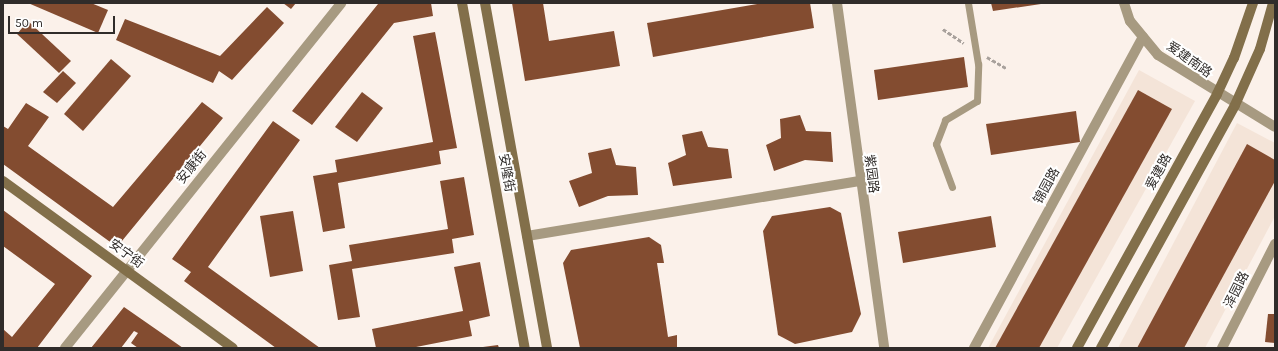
<!DOCTYPE html>
<html>
<head>
<meta charset="utf-8">
<style>
  body { margin:0 }
  #map { position:relative; width:1278px; height:351px; overflow:hidden; background:#fbf1ea; font-family:Karla,"Noto Sans SC",sans-serif }
  div>[style] { position:absolute }
  .built>* { inset:0; background:#f4e4d8 }
  .building>* { inset:0; background:#834c30 }
  .path>* { height:2.5px; margin-top:-1.25px; transform-origin:0; background:repeating-linear-gradient(90deg,#a8a19c 0 4px,transparent 0 6px) }
  .service>* { height:7px; margin:-3.5px; padding:0 3.5px; transform-origin:3.5px; border-radius:3.5px; background:#a79a81 }
  .minor>* { height:10px; margin:-5px; padding:0 5px; transform-origin:5px; border-radius:5px; background:#a79a81 }
  .tertiary>* { height:10px; margin:-5px; padding:0 5px; transform-origin:5px; border-radius:5px; background:#a79a81 }
  .secondary>* { height:10px; margin:-5px; padding:0 5px; transform-origin:5px; border-radius:5px; background:#826f4a }
  span { translate:-50% -50%; white-space:nowrap; text-align:center; line-height:1.15; -webkit-text-stroke:4px #fff; paint-order:stroke }
  .street-label { font-size:13px; color:#302c2a }
  .frame { position:absolute; inset:0; border:4px solid #302c2a; pointer-events:none }
  .scale { position:absolute; left:8px; top:16px; width:107px; height:18px; box-sizing:border-box; border:2px solid #302c2a; border-top:0; padding-left:5px; font-size:12px; line-height:14px; white-space:nowrap; color:#302c2a; -webkit-text-stroke:3px #fff; paint-order:stroke }
</style>
</head>
<body>
<div id="map">
  <div class="built">
    <i style="clip-path:polygon(1139px 70px,1195px 101px,1057px 348px,988px 348px)"></i>
    <i style="clip-path:polygon(1237px 123px,1275px 143px,1275px 216px,1205px 348px,1118px 348px)"></i>
  </div>
  <div class="building">
    <i style="clip-path:polygon(28px 3px,91px 3px,108px 10px,98px 33px)"></i>
    <i style="clip-path:polygon(283px 3px,296px 3px,291px 9px)"></i>
    <i style="clip-path:polygon(431px 3px,433px 16px,394px 23px,312px 125px,292px 111px,378px 4px)"></i>
    <i style="clip-path:polygon(512px 3px,543px 3px,549px 41px,614px 31px,620px 66px,525px 81px)"></i>
    <i style="clip-path:polygon(763px 3px,810px 3px,814px 28px,653px 57px,647px 23px)"></i>
    <i style="clip-path:polygon(991px 3px,1041px 3px,1041px 4px,993px 11px)"></i>
    <i style="clip-path:polygon(267px 7px,284px 23px,232px 80px,219px 71px,213px 83px,116px 40px,125px 19px,220px 56px)"></i>
    <i style="clip-path:polygon(28px 21px,71px 61px,59px 73px,17px 34px)"></i>
    <i style="clip-path:polygon(435px 32px,457px 148px,439px 151px,441px 164px,338px 183px,345px 228px,323px 232px,313px 176px,337px 172px,335px 160px,433px 142px,413px 36px)"></i>
    <i style="clip-path:polygon(964px 57px,968px 87px,878px 100px,874px 70px)"></i>
    <i style="clip-path:polygon(111px 59px,131px 76px,83px 131px,64px 114px)"></i>
    <i style="clip-path:polygon(63px 71px,76px 83px,57px 103px,43px 92px)"></i>
    <i style="clip-path:polygon(1138px 90px,1172px 109px,1039px 348px,995px 348px)"></i>
    <i style="clip-path:polygon(362px 92px,383px 108px,357px 142px,335px 127px)"></i>
    <i style="clip-path:polygon(202px 102px,223px 118px,117px 247px,3px 164px,3px 126px,8px 129px,26px 103px,49px 117px,28px 146px,113px 207px)"></i>
    <i style="clip-path:polygon(1076px 111px,1080px 142px,991px 155px,986px 124px)"></i>
    <i style="clip-path:polygon(800px 115px,806px 131px,831px 132px,833px 162px,805px 160px,774px 171px,766px 145px,781px 138px,780px 119px)"></i>
    <i style="clip-path:polygon(273px 121px,300px 140px,208px 267px,320px 348px,276px 348px,184px 281px,191px 272px,172px 259px)"></i>
    <i style="clip-path:polygon(702px 131px,708px 147px,728px 149px,732px 178px,673px 186px,668px 163px,686px 155px,682px 135px)"></i>
    <i style="clip-path:polygon(1247px 144px,1275px 160px,1275px 181px,1184px 348px,1137px 348px)"></i>
    <i style="clip-path:polygon(611px 148px,616px 165px,636px 167px,638px 195px,608px 196px,579px 207px,569px 181px,592px 173px,588px 153px)"></i>
    <i style="clip-path:polygon(464px 177px,474px 235px,452px 239px,454px 253px,352px 269px,360px 317px,338px 320px,329px 265px,352px 261px,349px 245px,448px 229px,440px 181px)"></i>
    <i style="clip-path:polygon(830px 207px,841px 213px,861px 314px,852px 332px,795px 344px,778px 335px,763px 231px,772px 216px)"></i>
    <i style="clip-path:polygon(3px 210px,92px 276px,37px 348px,3px 348px,3px 329px,12px 337px,55px 284px,3px 246px)"></i>
    <i style="clip-path:polygon(293px 211px,303px 271px,270px 277px,260px 216px)"></i>
    <i style="clip-path:polygon(991px 216px,996px 247px,903px 263px,898px 232px)"></i>
    <i style="clip-path:polygon(649px 237px,661px 245px,664px 263px,657px 263px,668px 337px,677px 335px,677px 348px,580px 348px,563px 263px,571px 250px)"></i>
    <i style="clip-path:polygon(480px 262px,490px 316px,469px 321px,472px 336px,411px 348px,376px 348px,372px 329px,463px 311px,454px 267px)"></i>
    <i style="clip-path:polygon(124px 307px,183px 348px,138px 348px,131px 343px,138px 333px,134px 331px,121px 348px,91px 348px)"></i>
    <i style="clip-path:polygon(1268px 314px,1275px 314px,1275px 343px,1265px 342px)"></i>
    <i style="clip-path:polygon(498px 345px,499px 348px,483px 348px,483px 347px)"></i>
  </div>
  <div class="path">
    <i style="left:943px;top:29px;width:25px;rotate:34deg"></i>
    <i style="left:987px;top:57px;width:22px;rotate:30deg"></i>
  </div>
  <div class="service">
    <i style="left:952px;top:187px;width:46px;rotate:-110.4deg"></i>
    <i style="left:936px;top:144px;width:26px;rotate:-69deg"></i>
    <i style="left:945px;top:120px;width:37px;rotate:-31deg"></i>
    <i style="left:977px;top:101px;width:37px;rotate:-88deg"></i>
    <i style="left:978px;top:64px;width:62px;rotate:-99.3deg"></i>
  </div>
  <div class="minor">
    <i style="left:527px;top:236px;width:337px;rotate:-9.4deg"></i>
  </div>
  <div class="tertiary">
    <i style="left:837px;top:3px;width:348px;rotate:82.2deg"></i>
    <i style="left:1124px;top:3px;width:19px;rotate:72deg"></i>
    <i style="left:1130px;top:21px;width:44px;rotate:50.5deg"></i>
    <i style="left:1158px;top:55px;width:137px;rotate:31.6deg"></i>
    <i style="left:65px;top:348px;width:442px;rotate:-51.3deg"></i>
    <i style="left:974px;top:348px;width:354px;rotate:-61.5deg"></i>
    <i style="left:1222px;top:348px;width:117px;rotate:-63deg"></i>
  </div>
  <div class="secondary">
    <i style="left:462px;top:3px;width:351px;rotate:79.7deg"></i>
    <i style="left:485px;top:3px;width:351px;rotate:79.8deg"></i>
    <i style="left:3px;top:181px;width:284px;rotate:36deg"></i>
    <i style="left:1077px;top:348px;width:290px;rotate:-61.1deg"></i>
    <i style="left:1217px;top:94px;width:40px;rotate:-65deg"></i>
    <i style="left:1234px;top:58px;width:58px;rotate:-70.9deg"></i>
    <i style="left:1101px;top:348px;width:277px;rotate:-61.1deg"></i>
    <i style="left:1235px;top:105px;width:61px;rotate:-65.9deg"></i>
    <i style="left:1260px;top:49px;width:48px;rotate:-74.2deg"></i>
  </div>
  <div class="street-label">
    <span style="left:1189px;top:60px;rotate:35deg">爱建南路</span>
    <span style="left:192px;top:167px;rotate:-51deg">安康街</span>
    <span style="left:1159px;top:172px;rotate:-61deg">爱建路</span>
    <span style="left:506px;top:173px;rotate:80deg">安隆街</span>
    <span style="left:871px;top:174px;rotate:83deg">紫园路</span>
    <span style="left:1047px;top:186px;rotate:-61deg">锦园路</span>
    <span style="left:126px;top:254px;rotate:36deg">安宁街</span>
    <span style="left:1237px;top:290px;rotate:-63deg">泽园路</span>
  </div>
  <div class="frame"></div>
  <div class="scale">50 m</div>
</div>
</body>
</html>
